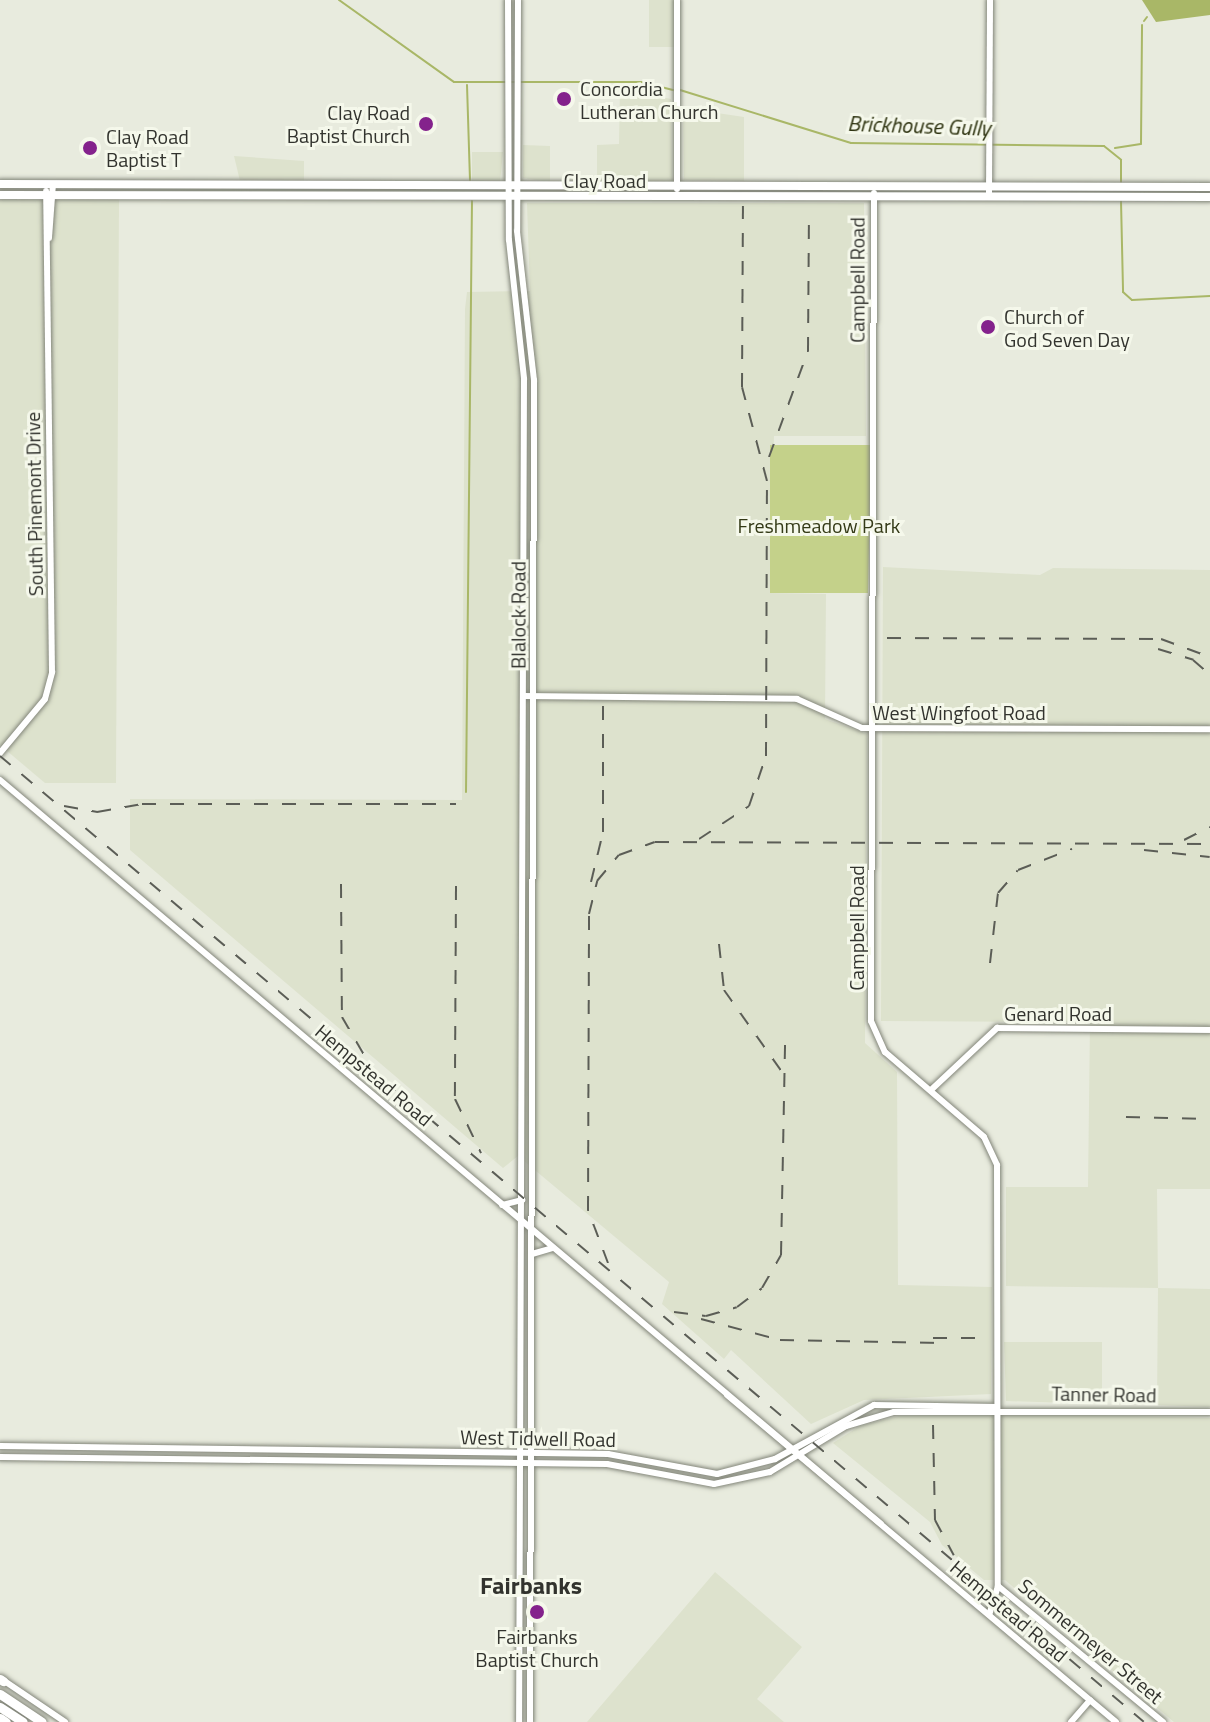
<!DOCTYPE html>
<html>
<head>
<meta charset="utf-8">
<style>
  body { margin:0 }
  #map { position:relative; width:1210px; height:1722px; overflow:hidden; background:#e8ebde; font-family:"Titillium Web",sans-serif }
  div>[style] { position:absolute }
  .built>* { inset:0; background:#dde2cd }
  .green>* { inset:0; background:#c4d18a }
  .water>* { inset:0; background:#a9b767 }
  .stream>* { height:2px; margin:-1px; padding:0 1px; transform-origin:1px; border-radius:1px; background:#a9b767 }
  .roads { filter:drop-shadow(0 0 2px #83867a) drop-shadow(0 0 2px #83867a) }
  .tertiary>* { height:6px; margin:-3px; padding:0 3px; transform-origin:3px; border-radius:3px; background:#fff }
  .secondary>* { height:6px; margin:-3px; padding:0 3px; transform-origin:3px; border-radius:3px; background:#fff }
  .primary>* { height:8px; margin:-4px; padding:0 4px; transform-origin:4px; border-radius:4px; background:#fff }
  .motorway>* { height:9px; margin:-4.5px; padding:0 4.5px; transform-origin:4.5px; border-radius:4.5px; background:#fff }
  .rail>* { height:2px; margin-top:-1px; transform-origin:0; background:repeating-linear-gradient(90deg,#5b5d56 0 14px,transparent 0 28px) }
  .dots>* { width:22px; height:22px; translate:-50% -50%; box-sizing:border-box; border:4px solid #f5f8eb; border-radius:50% }
  span { translate:-50% -50%; white-space:nowrap; text-align:center; line-height:1.15; -webkit-text-stroke:6px #f5f8eb; paint-order:stroke }
  .poi-label { font-size:20px; color:#32332e }
  .left { translate:0 -50%; text-align:left }
  .right { translate:-100% -50%; text-align:right }
  .street-label { font-size:20px; color:#32332e }
  .park-label { font-size:20px; color:#343a17 }
  .water-label { font-size:22px; color:#2c310e; font-style:italic }
  .quarter-label { font-size:24px; color:#32332e; font-weight:700 }
</style>
</head>
<body>
<div id="map">
  <div class="built">
    <i style="clip-path:polygon(649px 0,675px 0,675px 47px,649px 47px)"></i>
    <i style="clip-path:polygon(620px 89px,671px 99px,672px 181px,597px 182px,597px 145px,619px 144px)"></i>
    <i style="clip-path:polygon(683px 108px,744px 117px,744px 181px,684px 180px)"></i>
    <i style="clip-path:polygon(523px 145px,550px 146px,550px 182px,523px 178px)"></i>
    <i style="clip-path:polygon(472px 152px,503px 152px,500px 182px,472px 182px)"></i>
    <i style="clip-path:polygon(234px 156px,304px 161px,304px 182px,240px 181px)"></i>
    <i style="clip-path:polygon(119px 199px,116px 783px,45px 783px,0 745px,0 200px)"></i>
    <i style="clip-path:polygon(527px 203px,864px 203px,866px 436px,774px 436px,770px 593px,826px 594px,825px 719px,867px 734px,865px 1043px,897px 1072px,898px 1285px,992px 1287px,991px 1394px,864px 1400px,811px 1424px,731px 1350px,724px 1359px,662px 1304px,669px 1282px,518px 1156px,503px 1168px,130px 850px,130px 799px,462px 800px,465px 309px,467px 292px,530px 291px)"></i>
    <i style="clip-path:polygon(883px 567px,1040px 575px,1053px 568px,1210px 570px,1210px 1189px,1157px 1189px,1158px 1288px,1210px 1289px,1210px 1407px,1157px 1405px,1158px 1288px,1006px 1286px,1006px 1187px,1088px 1187px,1090px 1022px,881px 1021px)"></i>
    <i style="clip-path:polygon(1004px 1342px,1102px 1342px,1102px 1404px,1006px 1401px)"></i>
    <i style="clip-path:polygon(1009px 1413px,1210px 1418px,1210px 1722px,1174px 1722px,1005px 1580px,984px 1580px,942px 1545px,930px 1522px,833px 1443px,860px 1426px,899px 1416px)"></i>
    <i style="clip-path:polygon(715px 1572px,802px 1647px,757px 1699px,784px 1722px,587px 1722px)"></i>
  </div>
  <div class="green">
    <i style="clip-path:polygon(770px 445px,871px 445px,868px 593px,770px 593px)"></i>
  </div>
  <div class="water">
    <i style="clip-path:polygon(1142px 0,1210px 0,1210px 15px,1156px 22px)"></i>
  </div>
  <div class="stream">
    <i style="left:339px;top:0;width:141px;rotate:35.5deg"></i>
    <i style="left:454px;top:82px;width:61px"></i>
    <i style="left:1144px;top:21px;width:5px;rotate:-53deg"></i>
    <i style="left:521px;top:82px;width:120px"></i>
    <i style="left:641px;top:82px;width:34px;rotate:14deg"></i>
    <i style="left:467px;top:85px;width:95px;rotate:88.2deg"></i>
    <i style="left:680px;top:90px;width:179px;rotate:17.2deg"></i>
    <i style="left:851px;top:143px;width:253px;rotate:0.7deg"></i>
    <i style="left:1104px;top:146px;width:22px;rotate:39deg"></i>
    <i style="left:1121px;top:160px;width:22px;rotate:90deg"></i>
    <i style="left:1115px;top:148px;width:26px;rotate:-9deg"></i>
    <i style="left:1141px;top:144px;width:119px;rotate:-89.5deg"></i>
    <i style="left:1121px;top:201px;width:91px;rotate:88.7deg"></i>
    <i style="left:1123px;top:292px;width:12px;rotate:42deg"></i>
    <i style="left:1132px;top:300px;width:78px;rotate:-2.9deg"></i>
    <i style="left:466px;top:792px;width:591px;rotate:-89.42deg"></i>
  </div>
  <div class="roads">
    <div class="tertiary">
      <i style="left:677px;top:0;width:189px;rotate:90deg"></i>
      <i style="left:874px;top:193px;width:828px;rotate:90.21deg"></i>
      <i style="left:871px;top:1021px;width:34px;rotate:66deg"></i>
      <i style="left:885px;top:1052px;width:130px;rotate:40.6deg"></i>
      <i style="left:984px;top:1137px;width:31px;rotate:65deg"></i>
      <i style="left:997px;top:1165px;width:421px;rotate:89.9deg"></i>
      <i style="left:998px;top:1586px;width:30px;rotate:107deg"></i>
      <i style="left:989px;top:196px;width:196px;rotate:-89.7deg"></i>
      <i style="left:49px;top:238px;width:54px;rotate:-85.8deg"></i>
      <i style="left:523px;top:696px;width:274px;rotate:0.6deg"></i>
      <i style="left:797px;top:699px;width:71px;rotate:24deg"></i>
      <i style="left:862px;top:728px;width:348px;rotate:0.2deg"></i>
      <i style="left:0;top:753px;width:70px;rotate:-50.2deg"></i>
      <i style="left:45px;top:699px;width:28px;rotate:-75deg"></i>
      <i style="left:52px;top:672px;width:481px;rotate:-90.7deg"></i>
      <i style="left:931px;top:1090px;width:91px;rotate:-43.2deg"></i>
      <i style="left:997px;top:1028px;width:213px;rotate:0.5deg"></i>
      <i style="left:998px;top:1586px;width:214px;rotate:39.5deg"></i>
      <i style="left:1071px;top:1722px;width:29px;rotate:-49deg"></i>
    </div>
    <div class="secondary">
      <i style="left:508px;top:0;width:240px;rotate:89.8deg"></i>
      <i style="left:509px;top:240px;width:140px;rotate:83.8deg"></i>
      <i style="left:524px;top:379px;width:1343px;rotate:90.21deg"></i>
      <i style="left:518px;top:0;width:231px;rotate:90.2deg"></i>
      <i style="left:517px;top:231px;width:150px;rotate:83.5deg"></i>
      <i style="left:534px;top:380px;width:1342px;rotate:90.17deg"></i>
      <i style="left:0;top:780px;width:1153px;rotate:40.18deg"></i>
      <i style="left:502px;top:1205px;width:21px;rotate:-14deg"></i>
      <i style="left:532px;top:1254px;width:22px;rotate:-16deg"></i>
      <i style="left:727px;top:1395px;width:508px;rotate:40.05deg"></i>
      <i style="left:0;top:1446px;width:608px;rotate:0.75deg"></i>
      <i style="left:608px;top:1454px;width:111px;rotate:10.4deg"></i>
      <i style="left:717px;top:1474px;width:60px;rotate:-14.5deg"></i>
      <i style="left:775px;top:1459px;width:113px;rotate:-28.6deg"></i>
      <i style="left:874px;top:1405px;width:123px;rotate:0.9deg"></i>
      <i style="left:0;top:1457px;width:607px;rotate:0.66deg"></i>
      <i style="left:607px;top:1464px;width:109px;rotate:10.6deg"></i>
      <i style="left:714px;top:1484px;width:57px;rotate:-12.1deg"></i>
      <i style="left:770px;top:1472px;width:89px;rotate:-31.2deg"></i>
      <i style="left:846px;top:1426px;width:50px;rotate:-16.3deg"></i>
      <i style="left:894px;top:1412px;width:316px"></i>
      <i style="left:3px;top:1680px;width:75px;rotate:34.1deg"></i>
    </div>
    <div class="primary">
      <i style="left:0;top:184px;width:1210px;rotate:0.14deg"></i>
      <i style="left:0;top:195px;width:1210px;rotate:0.09deg"></i>
    </div>
    <div class="motorway">
      <i style="left:0;top:1679px;width:4px;rotate:34deg"></i>
      <i style="left:0;top:1694px;width:50px;rotate:33.7deg"></i>
      <i style="left:0;top:1707px;width:27px;rotate:33deg"></i>
      <i style="left:0;top:1718px;width:7px;rotate:34deg"></i>
    </div>
  </div>
  <div class="rail">
    <i style="left:769px;top:457px;width:113px;rotate:-69.8deg"></i>
    <i style="left:808px;top:351px;width:134px;rotate:-89.6deg"></i>
    <i style="left:887px;top:638px;width:274px;rotate:0.2deg"></i>
    <i style="left:1161px;top:639px;width:52px;rotate:20.2deg"></i>
    <i style="left:1158px;top:649px;width:37px;rotate:17deg"></i>
    <i style="left:1193px;top:660px;width:23px;rotate:41deg"></i>
    <i style="left:0;top:756px;width:1497px;rotate:40.18deg"></i>
    <i style="left:64px;top:806px;width:34px;rotate:10deg"></i>
    <i style="left:97px;top:812px;width:46px;rotate:-10.1deg"></i>
    <i style="left:142px;top:804px;width:314px"></i>
    <i style="left:699px;top:839px;width:60px;rotate:-33.4deg"></i>
    <i style="left:749px;top:806px;width:53px;rotate:-71.2deg"></i>
    <i style="left:766px;top:756px;width:275px;rotate:-89.8deg"></i>
    <i style="left:767px;top:481px;width:97px;rotate:-104.9deg"></i>
    <i style="left:742px;top:387px;width:181px;rotate:-89.7deg"></i>
    <i style="left:1184px;top:840px;width:29px;rotate:-27deg"></i>
    <i style="left:1144px;top:850px;width:66px;rotate:6.1deg"></i>
    <i style="left:591px;top:882px;width:51px;rotate:-76.5deg"></i>
    <i style="left:603px;top:832px;width:140px;rotate:-90deg"></i>
    <i style="left:341px;top:884px;width:133px;rotate:89.6deg"></i>
    <i style="left:342px;top:1017px;width:44px;rotate:59.9deg"></i>
    <i style="left:456px;top:886px;width:213px;rotate:90.3deg"></i>
    <i style="left:455px;top:1099px;width:60px;rotate:64.3deg"></i>
    <i style="left:719px;top:944px;width:46px;rotate:83.8deg"></i>
    <i style="left:724px;top:990px;width:100px;rotate:54.7deg"></i>
    <i style="left:990px;top:963px;width:70px;rotate:-83.5deg"></i>
    <i style="left:998px;top:893px;width:30px;rotate:-49deg"></i>
    <i style="left:1018px;top:870px;width:58px;rotate:-21.3deg"></i>
    <i style="left:1126px;top:1117px;width:84px;rotate:1.4deg"></i>
    <i style="left:608px;top:1263px;width:57px;rotate:-110.7deg"></i>
    <i style="left:588px;top:1210px;width:296px;rotate:-89.8deg"></i>
    <i style="left:589px;top:914px;width:34px;rotate:-76deg"></i>
    <i style="left:597px;top:881px;width:34px;rotate:-50deg"></i>
    <i style="left:619px;top:855px;width:38px;rotate:-20deg"></i>
    <i style="left:655px;top:842px;width:555px;rotate:0.21deg"></i>
    <i style="left:674px;top:1312px;width:32px;rotate:7deg"></i>
    <i style="left:706px;top:1316px;width:32px;rotate:-16deg"></i>
    <i style="left:737px;top:1307px;width:31px;rotate:-37deg"></i>
    <i style="left:762px;top:1288px;width:38px;rotate:-60deg"></i>
    <i style="left:781px;top:1255px;width:214px;rotate:-88.9deg"></i>
    <i style="left:701px;top:1319px;width:82px;rotate:14.9deg"></i>
    <i style="left:780px;top:1340px;width:162px;rotate:1.1deg"></i>
    <i style="left:933px;top:1338px;width:43px"></i>
    <i style="left:933px;top:1425px;width:95px;rotate:88.8deg"></i>
    <i style="left:935px;top:1520px;width:40px;rotate:62deg"></i>
  </div>
  <div class="dots">
    <i style="left:564px;top:99px;background:#84228c"></i>
    <i style="left:426px;top:124px;background:#84228c"></i>
    <i style="left:90px;top:148px;background:#84228c"></i>
    <i style="left:988px;top:327px;background:#84228c"></i>
    <i style="left:537px;top:1612px;background:#84228c"></i>
  </div>
  <div class="poi-label">
    <span class="left" style="left:580px;top:100px">Concordia<br>Lutheran Church</span>
    <span class="right" style="left:410px;top:124px">Clay Road<br>Baptist Church</span>
    <span class="left" style="left:106px;top:148px">Clay Road<br>Baptist T</span>
    <span class="left" style="left:1004px;top:328px">Church of<br>God Seven Day</span>
    <span style="left:537px;top:1648px">Fairbanks<br>Baptist Church</span>
  </div>
  <div class="street-label">
    <span style="left:605px;top:180px">Clay Road</span>
    <span style="left:857px;top:280px;rotate:-90deg">Campbell Road</span>
    <span style="left:34px;top:504px;rotate:-91deg">South Pinemont Drive</span>
    <span style="left:518px;top:615px;rotate:-90deg">Blalock Road</span>
    <span style="left:959px;top:712px">West Wingfoot Road</span>
    <span style="left:856px;top:928px;rotate:-90deg">Campbell Road</span>
    <span style="left:1058px;top:1013px">Genard Road</span>
    <span style="left:374px;top:1075px;rotate:40deg">Hempstead Road</span>
    <span style="left:1104px;top:1394px;rotate:1deg">Tanner Road</span>
    <span style="left:538px;top:1438px;rotate:1deg">West Tidwell Road</span>
    <span style="left:1009px;top:1611px;rotate:40deg">Hempstead Road</span>
    <span style="left:1091px;top:1641px;rotate:40deg">Sommermeyer Street</span>
  </div>
  <div class="park-label">
    <span style="left:819px;top:525px">Freshmeadow Park</span>
  </div>
  <div class="water-label">
    <span style="left:919px;top:126px;rotate:2deg">Brickhouse Gully</span>
  </div>
  <div class="quarter-label">
    <span style="left:531px;top:1586px">Fairbanks</span>
  </div>
</div>
</body>
</html>
